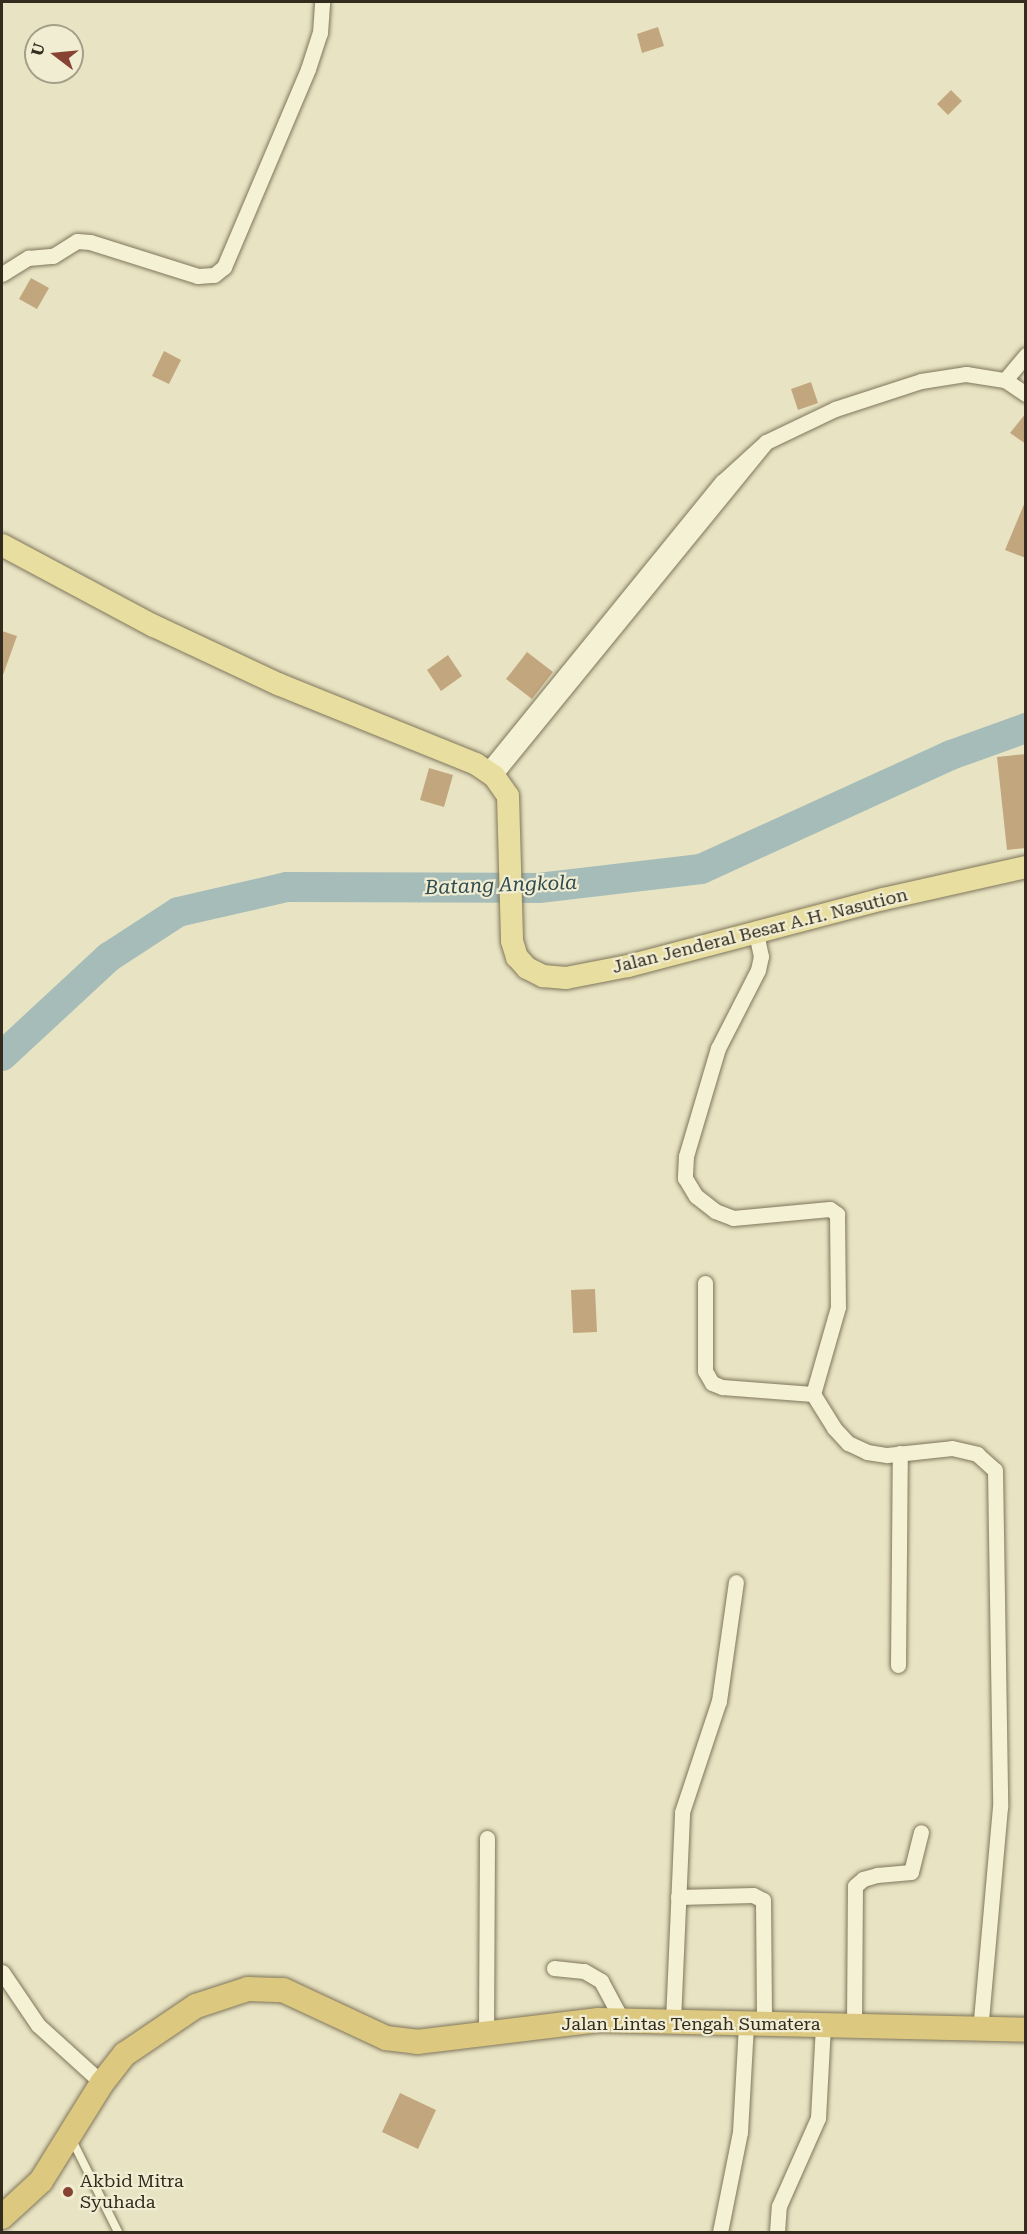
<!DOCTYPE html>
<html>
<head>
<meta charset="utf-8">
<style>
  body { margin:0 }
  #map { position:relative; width:1027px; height:2234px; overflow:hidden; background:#e8e4c3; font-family:"Roboto Serif",serif }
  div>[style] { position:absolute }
  .river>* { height:30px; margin:-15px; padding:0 15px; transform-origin:15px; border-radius:15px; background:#a5bcb9 }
  .building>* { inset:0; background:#c2a67d }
  .roads { filter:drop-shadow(0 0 2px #80765c) drop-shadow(0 0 2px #80765c) }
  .service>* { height:8px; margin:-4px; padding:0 4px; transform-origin:4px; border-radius:4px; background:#f4f1d5 }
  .minor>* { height:15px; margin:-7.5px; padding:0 7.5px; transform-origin:7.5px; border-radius:7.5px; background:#f4f1d5 }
  .primary>* { height:22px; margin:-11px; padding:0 11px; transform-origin:11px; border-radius:11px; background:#e8de9f }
  .trunk>* { height:24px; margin:-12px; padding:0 12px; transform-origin:12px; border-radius:12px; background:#dcc87e }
  .dots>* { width:16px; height:16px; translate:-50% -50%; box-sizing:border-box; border:3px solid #f1edd2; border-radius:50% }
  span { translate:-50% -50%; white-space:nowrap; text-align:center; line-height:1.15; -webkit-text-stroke:4.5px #f1edd2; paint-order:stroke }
  .street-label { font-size:18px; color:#322b1e }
  .poi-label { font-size:18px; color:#322b1e }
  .left { translate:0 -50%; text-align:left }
  .water-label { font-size:20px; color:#2f4c50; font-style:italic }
  .frame { position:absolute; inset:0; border:3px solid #322b1e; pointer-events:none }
  .north { position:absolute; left:24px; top:24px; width:60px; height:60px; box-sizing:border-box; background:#f1edd2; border:2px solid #a59f8a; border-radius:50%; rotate:286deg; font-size:16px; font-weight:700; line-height:24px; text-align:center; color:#322b1e }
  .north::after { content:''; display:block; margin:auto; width:21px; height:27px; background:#884233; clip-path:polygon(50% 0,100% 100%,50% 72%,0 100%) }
</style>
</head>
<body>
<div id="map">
  <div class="river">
    <i style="left:2px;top:1056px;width:146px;rotate:-42.8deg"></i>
    <i style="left:109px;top:957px;width:82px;rotate:-33.1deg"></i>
    <i style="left:178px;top:912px;width:112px;rotate:-12.9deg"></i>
    <i style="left:287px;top:887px;width:252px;rotate:0.2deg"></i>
    <i style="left:539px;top:888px;width:163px;rotate:-6.7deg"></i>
    <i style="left:701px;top:869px;width:275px;rotate:-24.5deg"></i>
    <i style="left:951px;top:755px;width:80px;rotate:-19.8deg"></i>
  </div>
  <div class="building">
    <i style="clip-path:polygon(658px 27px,664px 46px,642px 53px,637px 34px)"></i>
    <i style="clip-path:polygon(951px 90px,962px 101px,948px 115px,937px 104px)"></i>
    <i style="clip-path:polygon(31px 278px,49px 288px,37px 309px,19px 299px)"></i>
    <i style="clip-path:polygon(164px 351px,181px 360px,169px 384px,152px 376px)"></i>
    <i style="clip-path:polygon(811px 382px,818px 403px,798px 410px,791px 389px)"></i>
    <i style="clip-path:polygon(1026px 413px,1026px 444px,1010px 433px)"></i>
    <i style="clip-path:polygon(1025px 502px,1026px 502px,1026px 558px,1005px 550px)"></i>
    <i style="clip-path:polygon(2px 631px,17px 636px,3px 675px,2px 675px)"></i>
    <i style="clip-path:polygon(527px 652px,553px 672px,532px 699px,506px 679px)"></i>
    <i style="clip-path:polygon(448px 655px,462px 676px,441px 691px,427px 670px)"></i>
    <i style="clip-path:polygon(1026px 754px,1026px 848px,1007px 850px,997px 757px)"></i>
    <i style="clip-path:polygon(429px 768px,453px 775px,444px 807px,420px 800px)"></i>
    <i style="clip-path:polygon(595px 1289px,597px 1332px,573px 1333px,571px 1290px)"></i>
    <i style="clip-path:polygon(400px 2093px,436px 2110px,418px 2149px,382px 2132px)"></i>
  </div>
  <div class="roads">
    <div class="service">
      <i style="left:72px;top:2140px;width:103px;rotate:63.4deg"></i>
    </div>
    <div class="minor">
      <i style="left:2px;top:274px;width:31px;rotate:-32deg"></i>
      <i style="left:28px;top:258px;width:25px;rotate:-5deg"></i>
      <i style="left:53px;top:256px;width:28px;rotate:-32deg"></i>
      <i style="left:77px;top:241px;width:13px;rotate:4deg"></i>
      <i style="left:90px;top:242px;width:113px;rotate:17.5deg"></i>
      <i style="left:198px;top:276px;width:16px;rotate:-4deg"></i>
      <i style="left:214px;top:275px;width:13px;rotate:-39deg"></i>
      <i style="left:224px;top:267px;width:215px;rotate:-67deg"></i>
      <i style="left:308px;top:69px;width:38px;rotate:-72deg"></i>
      <i style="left:320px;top:33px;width:31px;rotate:-86deg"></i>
      <i style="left:1005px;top:380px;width:33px;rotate:-50deg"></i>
      <i style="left:766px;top:442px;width:76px;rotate:-25.6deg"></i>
      <i style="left:835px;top:409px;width:90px;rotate:-18deg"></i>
      <i style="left:921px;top:381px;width:46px;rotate:-8.8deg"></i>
      <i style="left:966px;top:374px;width:39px;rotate:9deg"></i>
      <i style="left:1005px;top:380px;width:25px;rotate:34deg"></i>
      <i style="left:486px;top:772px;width:374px;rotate:-50.9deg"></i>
      <i style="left:722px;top:482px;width:59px;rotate:-42.3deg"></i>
      <i style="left:766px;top:442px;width:431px;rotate:129.2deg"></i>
      <i style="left:756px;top:933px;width:24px;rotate:78deg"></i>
      <i style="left:761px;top:956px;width:14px;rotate:102deg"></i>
      <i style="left:758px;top:970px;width:88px;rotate:117.1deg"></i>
      <i style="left:718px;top:1048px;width:113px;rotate:106.5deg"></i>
      <i style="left:686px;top:1156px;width:22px;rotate:93deg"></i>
      <i style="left:685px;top:1178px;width:21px;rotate:59deg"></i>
      <i style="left:696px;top:1196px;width:24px;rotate:38deg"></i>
      <i style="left:715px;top:1211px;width:19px;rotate:21deg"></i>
      <i style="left:733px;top:1218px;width:97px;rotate:-5.3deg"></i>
      <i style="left:830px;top:1209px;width:9px;rotate:36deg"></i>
      <i style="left:837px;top:1214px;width:93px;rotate:89.4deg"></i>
      <i style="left:838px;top:1307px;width:91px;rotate:106deg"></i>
      <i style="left:705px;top:1283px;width:88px;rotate:90deg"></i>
      <i style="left:705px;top:1371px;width:14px;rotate:60deg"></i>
      <i style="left:712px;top:1383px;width:11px;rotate:22deg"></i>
      <i style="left:722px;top:1387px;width:91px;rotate:4.4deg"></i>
      <i style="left:813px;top:1394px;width:40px;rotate:58deg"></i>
      <i style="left:834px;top:1428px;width:21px;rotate:47deg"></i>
      <i style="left:848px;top:1443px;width:21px;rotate:25deg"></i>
      <i style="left:867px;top:1452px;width:20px;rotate:9deg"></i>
      <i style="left:887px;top:1455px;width:65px;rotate:-6.1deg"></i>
      <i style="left:952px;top:1448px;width:26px;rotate:13deg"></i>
      <i style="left:977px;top:1454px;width:24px;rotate:42deg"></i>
      <i style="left:995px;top:1470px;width:337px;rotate:89.1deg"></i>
      <i style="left:1000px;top:1807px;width:223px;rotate:95.1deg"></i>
      <i style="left:898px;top:1665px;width:212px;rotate:-89.5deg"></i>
      <i style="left:678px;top:1897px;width:75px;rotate:-1.5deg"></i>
      <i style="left:753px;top:1895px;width:11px;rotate:27deg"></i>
      <i style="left:763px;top:1900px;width:124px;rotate:89.5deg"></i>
      <i style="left:554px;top:1968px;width:30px;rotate:6deg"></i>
      <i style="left:584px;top:1971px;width:20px;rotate:30deg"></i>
      <i style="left:601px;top:1981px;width:44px;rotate:61.7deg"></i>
      <i style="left:2px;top:1972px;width:64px;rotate:55.8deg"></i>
      <i style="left:38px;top:2025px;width:86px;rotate:42.2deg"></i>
      <i style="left:673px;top:2021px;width:209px;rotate:-87.5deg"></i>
      <i style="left:682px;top:1812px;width:117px;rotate:-71.6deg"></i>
      <i style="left:719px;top:1701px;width:120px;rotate:-81.9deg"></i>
      <i style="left:854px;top:2026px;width:140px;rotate:-89.6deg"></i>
      <i style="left:855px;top:1886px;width:11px;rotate:-41deg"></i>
      <i style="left:863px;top:1879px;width:15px;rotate:-16deg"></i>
      <i style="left:877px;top:1875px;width:34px;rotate:-5deg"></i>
      <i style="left:911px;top:1872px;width:41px;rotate:-76deg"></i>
      <i style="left:486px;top:2032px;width:194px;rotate:-89.7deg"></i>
      <i style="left:720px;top:2232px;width:102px;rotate:-78.7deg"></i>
      <i style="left:740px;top:2132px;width:109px;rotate:-86.8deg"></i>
      <i style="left:777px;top:2232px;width:26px;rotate:-86deg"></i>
      <i style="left:779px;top:2206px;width:96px;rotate:-66.1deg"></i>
      <i style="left:818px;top:2118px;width:93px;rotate:-86.9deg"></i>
    </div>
    <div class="primary">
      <i style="left:2px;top:545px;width:172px;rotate:28.1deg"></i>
      <i style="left:154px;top:626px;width:137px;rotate:25.1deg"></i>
      <i style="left:278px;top:684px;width:214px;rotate:22deg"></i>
      <i style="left:476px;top:764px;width:22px;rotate:34deg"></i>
      <i style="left:494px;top:776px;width:24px;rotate:55deg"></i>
      <i style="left:508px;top:796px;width:145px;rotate:88.4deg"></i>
      <i style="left:512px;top:941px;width:17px;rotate:73deg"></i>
      <i style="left:517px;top:957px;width:15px;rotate:48deg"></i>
      <i style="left:527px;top:968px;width:18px;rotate:27deg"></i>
      <i style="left:543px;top:976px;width:23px;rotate:5deg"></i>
      <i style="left:566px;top:978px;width:63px;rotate:-11deg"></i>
      <i style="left:628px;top:966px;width:264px;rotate:-14.7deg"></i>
      <i style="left:883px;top:899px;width:147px;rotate:-12.6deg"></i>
    </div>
    <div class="trunk">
      <i style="left:2px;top:2217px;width:53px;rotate:-42.7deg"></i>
      <i style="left:41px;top:2181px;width:115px;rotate:-58.1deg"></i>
      <i style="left:102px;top:2083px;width:37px;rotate:-52deg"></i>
      <i style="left:125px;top:2054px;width:86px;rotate:-34.1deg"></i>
      <i style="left:196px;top:2006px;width:55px;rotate:-18.1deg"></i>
      <i style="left:248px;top:1989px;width:35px;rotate:2deg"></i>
      <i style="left:283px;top:1990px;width:114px;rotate:25deg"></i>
      <i style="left:386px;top:2038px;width:31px;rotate:7deg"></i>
      <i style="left:417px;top:2042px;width:183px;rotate:-6.9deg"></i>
      <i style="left:599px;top:2020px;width:427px;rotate:1.3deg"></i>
    </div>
  </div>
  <div class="dots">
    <i style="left:68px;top:2192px;background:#884233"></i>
  </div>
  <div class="street-label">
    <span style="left:760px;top:931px;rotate:-14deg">Jalan Jenderal Besar A.H. Nasution</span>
    <span style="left:691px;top:2024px">Jalan Lintas Tengah Sumatera</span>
  </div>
  <div class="poi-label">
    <span class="left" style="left:80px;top:2192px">Akbid Mitra<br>Syuhada</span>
  </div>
  <div class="water-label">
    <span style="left:501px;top:885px;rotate:-2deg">Batang Angkola</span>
  </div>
  <div class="frame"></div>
  <div class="north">U</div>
</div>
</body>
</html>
